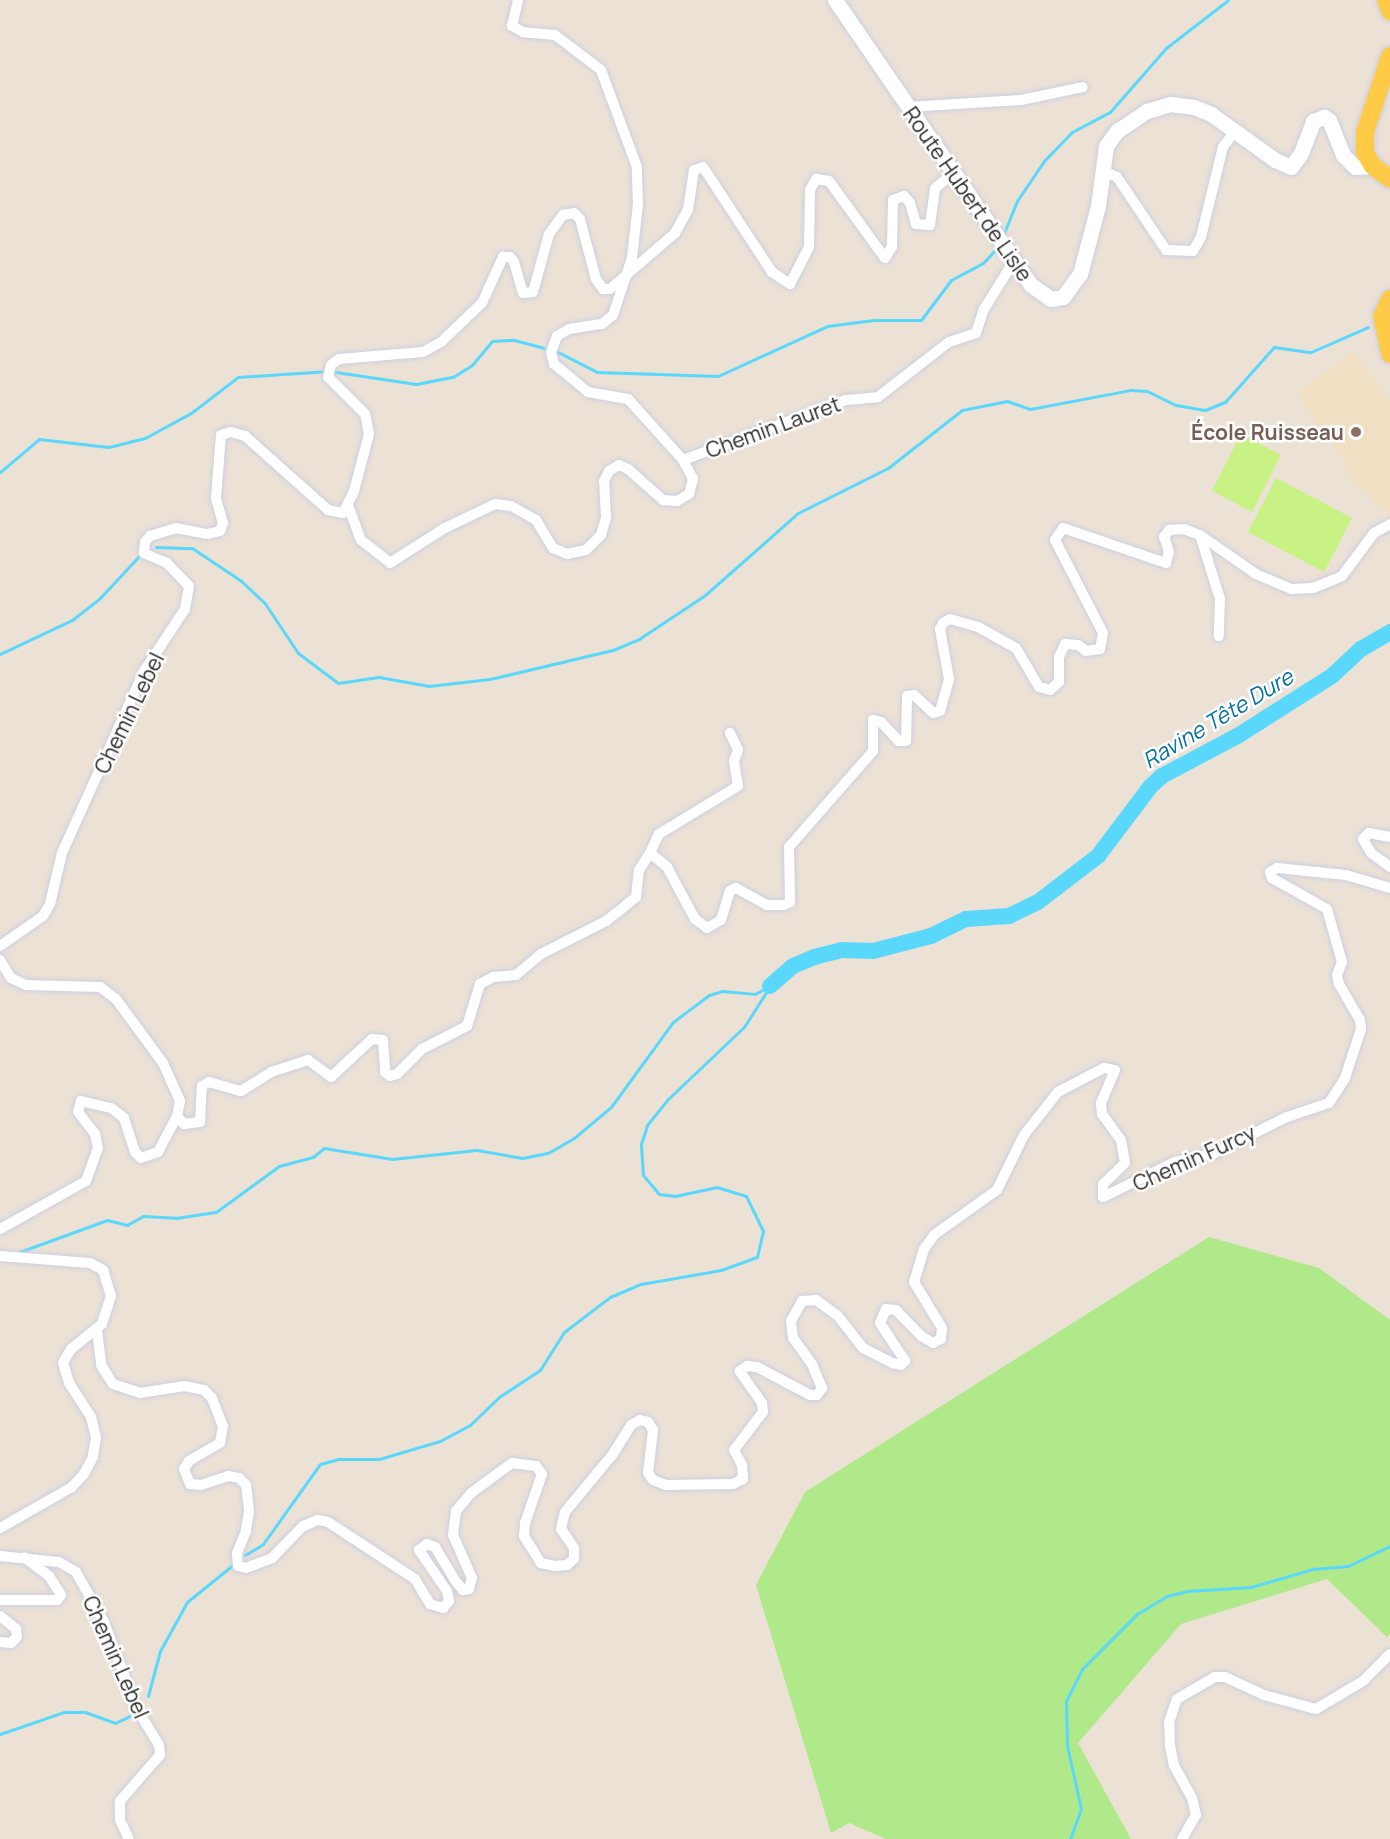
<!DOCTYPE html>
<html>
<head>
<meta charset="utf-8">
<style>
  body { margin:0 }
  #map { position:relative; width:1390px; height:1839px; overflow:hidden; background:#ece1d5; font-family:Manrope,sans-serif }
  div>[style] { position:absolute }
  .education>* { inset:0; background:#f0dfc2 }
  .green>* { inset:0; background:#afe98a }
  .pitch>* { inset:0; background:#c9f284 }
  .stream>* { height:3px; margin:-1.5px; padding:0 1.5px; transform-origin:1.5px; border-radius:1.5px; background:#5ad8fb }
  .river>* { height:16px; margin:-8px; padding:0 8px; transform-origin:8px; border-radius:8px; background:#5ad8fb }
  .roads { filter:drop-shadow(0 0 2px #cbd0e2) drop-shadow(0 0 2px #cbd0e2) }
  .street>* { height:10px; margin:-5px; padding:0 5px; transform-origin:5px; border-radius:5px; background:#fff }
  .secondary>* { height:15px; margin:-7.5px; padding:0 7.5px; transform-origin:7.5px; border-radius:7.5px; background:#fff }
  .primary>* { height:18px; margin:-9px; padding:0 9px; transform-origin:9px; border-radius:9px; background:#ffcb47 }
  .dots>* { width:16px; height:16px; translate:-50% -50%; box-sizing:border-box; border:3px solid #fff; border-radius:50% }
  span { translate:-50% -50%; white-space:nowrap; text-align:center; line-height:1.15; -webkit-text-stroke:5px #fff; paint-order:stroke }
  .street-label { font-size:21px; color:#262626 }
  .education-label { font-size:21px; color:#785e54; font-weight:700 }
  .right { translate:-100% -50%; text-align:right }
  .water-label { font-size:22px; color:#0071a1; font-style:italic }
</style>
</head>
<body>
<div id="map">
  <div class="education">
    <i style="clip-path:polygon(1354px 352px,1390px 401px,1390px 515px,1346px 475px,1344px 462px,1296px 393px)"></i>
  </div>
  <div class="green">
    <i style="clip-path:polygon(1209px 1237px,1319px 1268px,1390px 1320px,1390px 1634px,1387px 1637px,1327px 1579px,1181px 1624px,1078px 1743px,1131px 1839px,886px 1839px,849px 1823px,831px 1833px,756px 1585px,805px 1492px)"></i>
  </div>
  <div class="pitch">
    <i style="clip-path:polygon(1241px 434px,1281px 455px,1252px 512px,1212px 491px)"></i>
    <i style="clip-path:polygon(1276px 478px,1352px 518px,1324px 572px,1248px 532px)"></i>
  </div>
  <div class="stream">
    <i style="left:1004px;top:233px;width:35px;rotate:-68deg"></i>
    <i style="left:1017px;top:201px;width:48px;rotate:-56deg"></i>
    <i style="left:1044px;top:161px;width:40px;rotate:-46deg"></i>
    <i style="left:1072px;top:132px;width:43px;rotate:-27.8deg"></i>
    <i style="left:1110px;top:112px;width:85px;rotate:-48.8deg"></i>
    <i style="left:1166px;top:48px;width:78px;rotate:-37.7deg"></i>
    <i style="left:554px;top:350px;width:48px;rotate:27.1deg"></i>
    <i style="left:597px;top:372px;width:121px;rotate:1.9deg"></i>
    <i style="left:718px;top:376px;width:120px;rotate:-24.6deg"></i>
    <i style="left:827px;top:326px;width:47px;rotate:-7.3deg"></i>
    <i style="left:874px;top:320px;width:47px"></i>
    <i style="left:921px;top:320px;width:50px;rotate:-53.1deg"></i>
    <i style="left:951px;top:280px;width:36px;rotate:-28deg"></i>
    <i style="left:983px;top:263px;width:19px;rotate:-47deg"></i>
    <i style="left:0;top:472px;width:51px;rotate:-40.2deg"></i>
    <i style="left:39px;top:439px;width:70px;rotate:6.5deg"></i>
    <i style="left:109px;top:447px;width:37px;rotate:-14deg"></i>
    <i style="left:145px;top:438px;width:52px;rotate:-28.5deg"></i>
    <i style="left:191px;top:413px;width:59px;rotate:-37.5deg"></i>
    <i style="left:238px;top:377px;width:91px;rotate:-3.8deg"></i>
    <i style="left:329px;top:371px;width:88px;rotate:8.5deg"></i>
    <i style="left:416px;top:384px;width:38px;rotate:-11deg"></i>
    <i style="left:453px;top:377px;width:22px;rotate:-32deg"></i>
    <i style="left:472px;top:365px;width:31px;rotate:-50deg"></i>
    <i style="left:492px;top:341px;width:22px;rotate:-3deg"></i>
    <i style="left:514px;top:340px;width:35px;rotate:15deg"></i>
    <i style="left:156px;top:547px;width:36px;rotate:2deg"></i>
    <i style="left:192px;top:548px;width:58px;rotate:33.7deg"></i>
    <i style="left:240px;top:580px;width:33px;rotate:43deg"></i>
    <i style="left:264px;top:602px;width:61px;rotate:56.3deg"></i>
    <i style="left:298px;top:653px;width:50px;rotate:36.9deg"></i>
    <i style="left:338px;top:683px;width:41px;rotate:-8.3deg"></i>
    <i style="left:379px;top:677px;width:51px;rotate:10.2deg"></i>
    <i style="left:429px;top:686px;width:61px;rotate:-6.5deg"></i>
    <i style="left:490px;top:679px;width:126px;rotate:-13.3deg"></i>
    <i style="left:613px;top:650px;width:28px;rotate:-23deg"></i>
    <i style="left:639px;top:639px;width:79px;rotate:-33.7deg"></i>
    <i style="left:705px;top:595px;width:124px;rotate:-41.4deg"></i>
    <i style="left:798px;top:513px;width:101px;rotate:-26.6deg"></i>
    <i style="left:888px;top:468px;width:94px;rotate:-38.1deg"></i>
    <i style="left:962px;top:410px;width:46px;rotate:-11.3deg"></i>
    <i style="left:1007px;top:401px;width:24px;rotate:19deg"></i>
    <i style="left:1030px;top:409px;width:103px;rotate:-10.7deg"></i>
    <i style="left:1131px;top:390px;width:16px;rotate:4deg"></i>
    <i style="left:1147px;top:391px;width:32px;rotate:26deg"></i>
    <i style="left:1176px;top:405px;width:29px;rotate:10deg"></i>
    <i style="left:1205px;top:410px;width:22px;rotate:-22deg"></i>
    <i style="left:1225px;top:402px;width:74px;rotate:-48.3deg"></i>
    <i style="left:1274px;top:347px;width:37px;rotate:8deg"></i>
    <i style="left:1311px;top:352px;width:62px;rotate:-23.7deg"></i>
    <i style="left:0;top:654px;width:80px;rotate:-25.3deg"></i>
    <i style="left:72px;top:620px;width:36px;rotate:-38deg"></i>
    <i style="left:100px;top:598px;width:57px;rotate:-47.1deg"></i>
    <i style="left:14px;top:1254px;width:99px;rotate:-20.1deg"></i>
    <i style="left:107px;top:1220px;width:21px;rotate:14deg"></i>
    <i style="left:127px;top:1225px;width:18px;rotate:-29deg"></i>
    <i style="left:143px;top:1216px;width:33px;rotate:3deg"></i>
    <i style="left:176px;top:1218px;width:40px;rotate:-8.5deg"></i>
    <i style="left:216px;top:1212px;width:78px;rotate:-36.1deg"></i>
    <i style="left:279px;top:1166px;width:35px;rotate:-15deg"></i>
    <i style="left:313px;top:1157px;width:14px;rotate:-39deg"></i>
    <i style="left:324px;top:1148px;width:69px;rotate:9.2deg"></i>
    <i style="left:392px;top:1159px;width:85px;rotate:-6deg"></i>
    <i style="left:477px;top:1150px;width:46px;rotate:10.1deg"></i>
    <i style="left:522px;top:1158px;width:26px;rotate:-11deg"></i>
    <i style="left:548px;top:1153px;width:30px;rotate:-30deg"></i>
    <i style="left:574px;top:1138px;width:48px;rotate:-40deg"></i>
    <i style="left:611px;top:1107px;width:105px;rotate:-53.9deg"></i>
    <i style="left:673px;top:1022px;width:45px;rotate:-36.9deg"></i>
    <i style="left:709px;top:995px;width:14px;rotate:-17deg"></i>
    <i style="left:722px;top:991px;width:33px;rotate:5deg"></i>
    <i style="left:755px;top:994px;width:13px;rotate:-29deg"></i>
    <i style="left:245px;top:1555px;width:21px;rotate:-31deg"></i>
    <i style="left:263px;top:1544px;width:98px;rotate:-54.5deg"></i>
    <i style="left:320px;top:1464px;width:20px;rotate:-15deg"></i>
    <i style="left:339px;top:1459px;width:40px"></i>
    <i style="left:379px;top:1459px;width:64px;rotate:-16.4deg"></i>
    <i style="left:440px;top:1441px;width:34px;rotate:-28deg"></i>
    <i style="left:470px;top:1425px;width:40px;rotate:-44deg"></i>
    <i style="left:499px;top:1397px;width:49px;rotate:-33.4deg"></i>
    <i style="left:540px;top:1370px;width:45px;rotate:-57.7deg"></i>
    <i style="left:564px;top:1332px;width:58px;rotate:-37.3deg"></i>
    <i style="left:610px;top:1297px;width:34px;rotate:-23deg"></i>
    <i style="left:641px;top:1284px;width:81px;rotate:-9.9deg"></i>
    <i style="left:721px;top:1270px;width:38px;rotate:-20deg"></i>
    <i style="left:757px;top:1257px;width:27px;rotate:-77deg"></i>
    <i style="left:763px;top:1231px;width:39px;rotate:-116deg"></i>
    <i style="left:746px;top:1196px;width:30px;rotate:-163deg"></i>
    <i style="left:717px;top:1187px;width:43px;rotate:167.9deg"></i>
    <i style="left:675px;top:1196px;width:16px;rotate:-173deg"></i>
    <i style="left:659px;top:1194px;width:25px;rotate:-130deg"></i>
    <i style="left:643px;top:1175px;width:31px;rotate:-94deg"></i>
    <i style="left:641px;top:1144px;width:20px;rotate:-72deg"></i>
    <i style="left:647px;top:1125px;width:32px;rotate:-51deg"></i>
    <i style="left:667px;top:1100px;width:106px;rotate:-43.5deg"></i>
    <i style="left:744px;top:1027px;width:49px;rotate:-57.6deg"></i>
    <i style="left:148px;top:1696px;width:47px;rotate:-75.1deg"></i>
    <i style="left:160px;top:1651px;width:56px;rotate:-61.1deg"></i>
    <i style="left:187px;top:1602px;width:60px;rotate:-39deg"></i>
    <i style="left:0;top:1734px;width:68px;rotate:-19deg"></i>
    <i style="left:64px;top:1712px;width:21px"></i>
    <i style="left:85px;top:1712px;width:32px;rotate:20deg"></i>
    <i style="left:115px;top:1723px;width:19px;rotate:-25deg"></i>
    <i style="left:1070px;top:1839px;width:32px;rotate:-70deg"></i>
    <i style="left:1081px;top:1809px;width:65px;rotate:-102.5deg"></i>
    <i style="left:1067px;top:1746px;width:45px;rotate:-91.3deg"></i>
    <i style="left:1066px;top:1701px;width:36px;rotate:-63deg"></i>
    <i style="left:1082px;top:1669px;width:78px;rotate:-45deg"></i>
    <i style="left:1137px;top:1614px;width:35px;rotate:-31deg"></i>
    <i style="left:1167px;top:1596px;width:21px;rotate:-14deg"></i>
    <i style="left:1187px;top:1591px;width:64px;rotate:-3.6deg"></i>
    <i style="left:1251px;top:1587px;width:65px;rotate:-16.2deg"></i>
    <i style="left:1313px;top:1569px;width:35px;rotate:-5deg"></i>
    <i style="left:1348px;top:1566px;width:47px;rotate:-25.5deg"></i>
  </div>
  <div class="river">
    <i style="left:770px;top:986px;width:30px;rotate:-41deg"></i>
    <i style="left:793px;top:966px;width:23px;rotate:-23deg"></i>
    <i style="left:814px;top:957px;width:29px;rotate:-14deg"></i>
    <i style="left:842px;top:950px;width:31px;rotate:2deg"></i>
    <i style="left:873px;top:951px;width:60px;rotate:-14.5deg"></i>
    <i style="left:931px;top:936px;width:39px;rotate:-26deg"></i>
    <i style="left:966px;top:919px;width:43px;rotate:-4deg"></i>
    <i style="left:1009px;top:916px;width:32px;rotate:-26deg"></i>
    <i style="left:1038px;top:902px;width:76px;rotate:-37.5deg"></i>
    <i style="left:1098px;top:856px;width:86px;rotate:-53deg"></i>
    <i style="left:1150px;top:787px;width:16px;rotate:-43deg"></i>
    <i style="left:1162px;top:776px;width:87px;rotate:-28deg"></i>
    <i style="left:1239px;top:735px;width:110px;rotate:-32.4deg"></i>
    <i style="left:1332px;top:676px;width:40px;rotate:-43deg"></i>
    <i style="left:1361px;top:649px;width:34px;rotate:-30deg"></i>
  </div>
  <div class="roads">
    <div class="street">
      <i style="left:907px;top:107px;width:114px;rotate:-3.5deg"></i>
      <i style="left:1021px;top:100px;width:63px;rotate:-11.8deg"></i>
      <i style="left:1101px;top:170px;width:17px;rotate:24deg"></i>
      <i style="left:1117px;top:177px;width:88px;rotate:56.1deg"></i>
      <i style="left:1166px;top:250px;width:27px;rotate:2deg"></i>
      <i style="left:1193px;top:251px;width:16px;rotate:-60deg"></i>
      <i style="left:1201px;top:237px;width:93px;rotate:-76.3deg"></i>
      <i style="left:1223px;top:147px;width:21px;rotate:-53deg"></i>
      <i style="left:683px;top:460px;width:174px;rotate:-20.2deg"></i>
      <i style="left:846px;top:400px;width:32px;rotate:-5deg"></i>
      <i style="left:878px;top:397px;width:90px;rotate:-37.8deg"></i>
      <i style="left:949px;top:342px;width:28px;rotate:-18deg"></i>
      <i style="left:976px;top:333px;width:25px;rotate:-72deg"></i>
      <i style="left:984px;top:309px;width:57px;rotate:-58deg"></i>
      <i style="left:348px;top:505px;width:37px;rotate:70deg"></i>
      <i style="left:361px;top:540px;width:37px;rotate:38deg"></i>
      <i style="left:390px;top:563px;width:65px;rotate:-32.5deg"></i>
      <i style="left:445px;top:528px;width:55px;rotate:-25.6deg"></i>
      <i style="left:495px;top:504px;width:16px;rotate:7deg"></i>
      <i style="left:511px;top:506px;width:29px;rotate:29deg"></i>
      <i style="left:536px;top:520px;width:33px;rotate:59deg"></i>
      <i style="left:553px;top:548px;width:15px;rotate:23deg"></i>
      <i style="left:567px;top:554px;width:19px;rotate:-12deg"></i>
      <i style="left:586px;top:550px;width:21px;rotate:-45deg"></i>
      <i style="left:601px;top:535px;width:19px;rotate:-74deg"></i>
      <i style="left:606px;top:517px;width:36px;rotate:-93deg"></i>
      <i style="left:604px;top:481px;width:11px;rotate:-63deg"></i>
      <i style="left:609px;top:471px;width:12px;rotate:-31deg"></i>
      <i style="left:619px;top:465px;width:10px;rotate:24deg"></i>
      <i style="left:628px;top:469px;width:47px;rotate:41.5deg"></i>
      <i style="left:663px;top:500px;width:14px;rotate:4deg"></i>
      <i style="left:677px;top:501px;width:14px;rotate:-30deg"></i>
      <i style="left:689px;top:494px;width:16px;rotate:-75deg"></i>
      <i style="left:693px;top:479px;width:21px;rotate:-118deg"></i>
      <i style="left:683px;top:460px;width:82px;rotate:-132deg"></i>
      <i style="left:628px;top:399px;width:41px;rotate:-170.1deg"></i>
      <i style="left:588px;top:392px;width:44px;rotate:-140.5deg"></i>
      <i style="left:554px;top:364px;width:12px;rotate:-104deg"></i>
      <i style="left:551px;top:352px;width:17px;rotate:-69deg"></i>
      <i style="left:557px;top:336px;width:14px;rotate:-30deg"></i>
      <i style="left:569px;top:329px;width:33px;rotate:-9deg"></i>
      <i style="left:602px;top:324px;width:14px;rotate:-39deg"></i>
      <i style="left:613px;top:315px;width:60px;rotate:-71.6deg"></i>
      <i style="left:632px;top:258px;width:54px;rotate:-83.7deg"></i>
      <i style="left:638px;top:204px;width:37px;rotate:-92deg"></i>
      <i style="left:637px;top:167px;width:103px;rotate:-110.4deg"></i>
      <i style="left:601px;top:70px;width:58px;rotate:-142.7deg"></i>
      <i style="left:555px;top:35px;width:32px;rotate:-175deg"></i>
      <i style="left:523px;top:32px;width:13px;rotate:-151deg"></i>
      <i style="left:512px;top:26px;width:27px;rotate:-77deg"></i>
      <i style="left:1200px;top:535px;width:67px;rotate:72.6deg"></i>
      <i style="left:1220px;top:599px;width:37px;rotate:92deg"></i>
      <i style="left:1390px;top:837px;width:21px;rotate:-169deg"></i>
      <i style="left:1369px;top:833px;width:8px;rotate:135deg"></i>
      <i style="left:1363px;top:839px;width:16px;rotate:60deg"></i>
      <i style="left:1371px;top:853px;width:24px;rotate:36deg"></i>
      <i style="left:650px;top:853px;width:21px;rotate:-65deg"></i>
      <i style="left:659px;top:834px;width:92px;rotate:-31.3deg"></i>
      <i style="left:738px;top:786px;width:25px;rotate:-99deg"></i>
      <i style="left:734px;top:761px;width:12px;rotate:-70deg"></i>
      <i style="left:738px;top:750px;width:19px;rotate:-115deg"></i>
      <i style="left:0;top:946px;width:52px;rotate:-34.9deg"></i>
      <i style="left:43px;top:916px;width:14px;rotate:-60deg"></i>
      <i style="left:50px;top:904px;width:52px;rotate:-76.8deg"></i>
      <i style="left:62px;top:853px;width:200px;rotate:-65.7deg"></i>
      <i style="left:144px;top:671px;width:74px;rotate:-56.5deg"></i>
      <i style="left:185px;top:609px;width:23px;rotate:-80deg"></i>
      <i style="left:189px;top:586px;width:32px;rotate:-134deg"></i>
      <i style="left:167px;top:563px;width:25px;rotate:-157deg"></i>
      <i style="left:144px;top:553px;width:11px;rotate:-85deg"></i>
      <i style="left:145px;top:542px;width:8px;rotate:-50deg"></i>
      <i style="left:150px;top:536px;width:27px;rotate:-17deg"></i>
      <i style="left:176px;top:528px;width:32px;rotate:11deg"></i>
      <i style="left:207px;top:534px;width:13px;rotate:-13deg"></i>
      <i style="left:220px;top:531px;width:9px;rotate:-69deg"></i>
      <i style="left:223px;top:523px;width:26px;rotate:-106deg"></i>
      <i style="left:216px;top:498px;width:63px;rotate:-85.5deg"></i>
      <i style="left:221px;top:435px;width:10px;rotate:-17deg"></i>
      <i style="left:231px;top:432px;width:15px;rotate:16deg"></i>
      <i style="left:245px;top:436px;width:111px;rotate:41.7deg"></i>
      <i style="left:328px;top:510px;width:15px;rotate:11deg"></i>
      <i style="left:343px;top:513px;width:25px;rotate:-63deg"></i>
      <i style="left:354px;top:491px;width:59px;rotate:-75.3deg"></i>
      <i style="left:369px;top:434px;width:20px;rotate:-101deg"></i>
      <i style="left:365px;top:414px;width:52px;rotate:-135deg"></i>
      <i style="left:328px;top:377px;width:12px;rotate:-76deg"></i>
      <i style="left:331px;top:365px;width:10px;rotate:-37deg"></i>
      <i style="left:339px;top:359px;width:84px;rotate:-4.8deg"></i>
      <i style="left:423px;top:352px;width:21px;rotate:-29deg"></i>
      <i style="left:441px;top:342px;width:57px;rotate:-43.6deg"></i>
      <i style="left:482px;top:303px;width:51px;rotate:-65.5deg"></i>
      <i style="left:503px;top:257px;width:7px"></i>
      <i style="left:510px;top:257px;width:6px;rotate:51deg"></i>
      <i style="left:514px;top:262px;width:32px;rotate:74deg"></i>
      <i style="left:523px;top:293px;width:10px;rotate:-6deg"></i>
      <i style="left:533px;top:292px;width:60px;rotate:-74.6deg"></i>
      <i style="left:549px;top:234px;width:24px;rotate:-54deg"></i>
      <i style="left:563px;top:215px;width:11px;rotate:-10deg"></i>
      <i style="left:574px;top:213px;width:8px;rotate:45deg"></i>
      <i style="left:580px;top:219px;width:62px;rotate:75.1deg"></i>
      <i style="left:596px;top:279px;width:12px;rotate:55deg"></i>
      <i style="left:603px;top:289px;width:7px"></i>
      <i style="left:610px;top:289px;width:86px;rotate:-40.7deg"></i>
      <i style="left:675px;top:233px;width:26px;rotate:-61deg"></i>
      <i style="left:688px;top:210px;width:40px;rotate:-81.5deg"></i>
      <i style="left:694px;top:170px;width:9px;rotate:-18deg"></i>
      <i style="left:703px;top:167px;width:126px;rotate:56.7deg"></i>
      <i style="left:772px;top:272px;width:22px;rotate:34deg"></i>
      <i style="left:790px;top:284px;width:42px;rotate:-62.8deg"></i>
      <i style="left:809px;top:247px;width:57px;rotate:-89deg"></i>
      <i style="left:810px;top:190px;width:13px;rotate:-61deg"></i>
      <i style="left:816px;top:179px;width:13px;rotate:9deg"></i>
      <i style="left:829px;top:181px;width:95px;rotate:54deg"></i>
      <i style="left:885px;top:258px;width:13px;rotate:-58deg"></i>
      <i style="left:892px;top:247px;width:47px;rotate:-88.8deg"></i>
      <i style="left:893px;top:200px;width:12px;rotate:-20deg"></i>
      <i style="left:904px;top:196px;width:9px;rotate:49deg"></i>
      <i style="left:910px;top:203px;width:22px;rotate:74deg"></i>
      <i style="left:916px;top:224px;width:14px;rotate:4deg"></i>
      <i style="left:930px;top:225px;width:37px;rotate:-82deg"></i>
      <i style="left:935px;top:188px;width:24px;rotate:-38deg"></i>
      <i style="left:0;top:960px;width:21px;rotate:59deg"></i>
      <i style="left:11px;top:978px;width:17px;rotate:25deg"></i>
      <i style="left:26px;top:985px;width:74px;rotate:1.5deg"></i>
      <i style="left:100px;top:987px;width:20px;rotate:37deg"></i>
      <i style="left:116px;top:999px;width:79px;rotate:53.7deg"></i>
      <i style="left:163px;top:1063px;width:42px;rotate:65.9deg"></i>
      <i style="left:180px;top:1101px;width:15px;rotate:101deg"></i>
      <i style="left:177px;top:1116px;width:41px;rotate:117.8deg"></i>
      <i style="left:158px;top:1152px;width:18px;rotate:161deg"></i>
      <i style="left:141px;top:1158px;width:8px;rotate:-135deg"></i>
      <i style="left:135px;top:1152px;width:36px;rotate:-108deg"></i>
      <i style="left:124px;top:1118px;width:16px;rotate:-142deg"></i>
      <i style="left:111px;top:1108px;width:31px;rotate:-167deg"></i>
      <i style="left:81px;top:1101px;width:11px;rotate:105deg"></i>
      <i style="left:78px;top:1112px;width:28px;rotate:52deg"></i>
      <i style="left:95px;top:1134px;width:14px;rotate:78deg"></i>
      <i style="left:98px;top:1148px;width:35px;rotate:110deg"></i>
      <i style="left:86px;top:1181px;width:98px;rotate:150.8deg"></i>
      <i style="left:177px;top:1116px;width:11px;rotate:49deg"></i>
      <i style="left:184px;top:1124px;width:16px;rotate:-7deg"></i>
      <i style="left:200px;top:1122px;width:36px;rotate:-87deg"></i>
      <i style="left:202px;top:1086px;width:8px;rotate:-30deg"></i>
      <i style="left:209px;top:1082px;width:33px;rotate:16deg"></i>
      <i style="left:241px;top:1091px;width:36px;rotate:-32deg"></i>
      <i style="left:271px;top:1072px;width:39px;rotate:-18deg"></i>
      <i style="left:308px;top:1060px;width:29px;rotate:36deg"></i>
      <i style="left:331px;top:1077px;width:56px;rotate:-42.8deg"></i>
      <i style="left:372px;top:1039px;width:11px;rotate:5deg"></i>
      <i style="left:383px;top:1040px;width:32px;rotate:86deg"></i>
      <i style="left:385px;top:1072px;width:6px;rotate:39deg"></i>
      <i style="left:390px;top:1076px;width:7px;rotate:-16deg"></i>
      <i style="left:397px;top:1074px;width:35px;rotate:-45deg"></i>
      <i style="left:422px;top:1049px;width:51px;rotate:-27.1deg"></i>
      <i style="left:467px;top:1026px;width:44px;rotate:-72.8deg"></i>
      <i style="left:480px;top:984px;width:15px;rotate:-28deg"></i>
      <i style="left:493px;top:977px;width:23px;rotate:-5deg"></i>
      <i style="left:516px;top:975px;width:33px;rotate:-40deg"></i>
      <i style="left:541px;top:954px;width:73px;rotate:-26.9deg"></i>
      <i style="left:606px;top:921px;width:24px;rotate:-38deg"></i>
      <i style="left:625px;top:906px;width:14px;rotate:-39deg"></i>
      <i style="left:636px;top:897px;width:27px;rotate:-84deg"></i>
      <i style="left:639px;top:870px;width:20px;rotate:-57deg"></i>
      <i style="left:650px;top:853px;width:22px;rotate:39deg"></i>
      <i style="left:667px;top:867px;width:59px;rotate:61.7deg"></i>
      <i style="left:695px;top:919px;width:15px;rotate:37deg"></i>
      <i style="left:707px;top:928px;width:16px;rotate:-30deg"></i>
      <i style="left:721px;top:920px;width:30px;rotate:-73deg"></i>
      <i style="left:730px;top:891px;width:7px;rotate:-27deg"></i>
      <i style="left:736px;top:888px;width:35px;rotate:29deg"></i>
      <i style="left:767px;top:905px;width:17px"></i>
      <i style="left:784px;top:905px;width:7px;rotate:-27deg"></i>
      <i style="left:790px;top:902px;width:55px;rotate:-91deg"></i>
      <i style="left:789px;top:847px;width:128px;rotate:-48.8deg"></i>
      <i style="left:873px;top:751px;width:31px;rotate:-90deg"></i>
      <i style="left:873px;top:720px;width:8px;rotate:14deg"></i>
      <i style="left:881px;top:722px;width:26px;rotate:47deg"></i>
      <i style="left:899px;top:741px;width:7px"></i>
      <i style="left:906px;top:741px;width:45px;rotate:-88.7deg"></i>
      <i style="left:907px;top:696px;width:7px;rotate:-8deg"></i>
      <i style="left:914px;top:695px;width:26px;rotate:43deg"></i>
      <i style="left:933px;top:713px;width:7px;rotate:-16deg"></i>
      <i style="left:940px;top:711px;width:33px;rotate:-74deg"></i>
      <i style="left:949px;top:679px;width:51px;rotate:-100.2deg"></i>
      <i style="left:940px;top:629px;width:7px;rotate:-63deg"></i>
      <i style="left:943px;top:623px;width:8px;rotate:-30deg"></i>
      <i style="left:950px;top:619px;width:29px;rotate:16deg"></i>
      <i style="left:978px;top:627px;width:43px;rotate:28.9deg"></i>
      <i style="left:1016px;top:648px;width:45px;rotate:59.5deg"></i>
      <i style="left:1039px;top:687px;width:11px;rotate:15deg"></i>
      <i style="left:1050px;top:690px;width:12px;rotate:-42deg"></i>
      <i style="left:1059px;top:682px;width:25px;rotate:-90deg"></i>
      <i style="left:1059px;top:657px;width:14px;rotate:-65deg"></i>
      <i style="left:1065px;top:644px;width:13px;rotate:4deg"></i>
      <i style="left:1078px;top:645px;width:10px;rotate:37deg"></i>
      <i style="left:1086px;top:651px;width:14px;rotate:-8deg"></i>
      <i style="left:1100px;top:649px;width:16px;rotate:-79deg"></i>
      <i style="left:1103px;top:633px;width:105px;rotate:-117.3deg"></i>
      <i style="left:1055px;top:540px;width:14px;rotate:-56deg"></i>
      <i style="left:1063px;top:528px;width:109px;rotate:18.8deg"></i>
      <i style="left:1166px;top:563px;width:11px;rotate:-75deg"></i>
      <i style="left:1169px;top:552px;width:16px;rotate:-108deg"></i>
      <i style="left:1164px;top:537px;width:9px;rotate:-54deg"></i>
      <i style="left:1169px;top:530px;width:15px;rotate:-4deg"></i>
      <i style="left:1184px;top:529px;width:17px;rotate:21deg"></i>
      <i style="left:1200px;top:535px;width:68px;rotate:34.9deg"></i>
      <i style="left:1256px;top:574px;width:39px;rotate:23deg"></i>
      <i style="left:1292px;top:589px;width:21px;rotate:-3deg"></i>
      <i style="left:1313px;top:588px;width:31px;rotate:-22deg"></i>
      <i style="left:1342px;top:576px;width:54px;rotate:-53.3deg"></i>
      <i style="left:1374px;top:533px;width:18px;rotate:-29deg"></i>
      <i style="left:0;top:1256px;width:90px;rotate:4.4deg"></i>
      <i style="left:90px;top:1263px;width:15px;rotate:28deg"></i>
      <i style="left:103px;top:1270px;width:27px;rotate:73deg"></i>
      <i style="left:111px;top:1296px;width:29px;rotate:108deg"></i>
      <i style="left:102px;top:1324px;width:40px;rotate:141deg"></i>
      <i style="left:71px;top:1349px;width:16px;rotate:120deg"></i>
      <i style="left:63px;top:1363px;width:21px;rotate:73deg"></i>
      <i style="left:69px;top:1383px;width:40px;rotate:57.1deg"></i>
      <i style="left:91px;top:1417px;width:21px;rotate:76deg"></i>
      <i style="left:96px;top:1437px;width:20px;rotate:99deg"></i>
      <i style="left:93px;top:1457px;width:19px;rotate:118deg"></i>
      <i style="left:84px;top:1474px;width:18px;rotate:133deg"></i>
      <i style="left:72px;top:1487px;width:83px;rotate:150.3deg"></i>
      <i style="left:97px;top:1330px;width:35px;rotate:83deg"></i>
      <i style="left:101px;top:1365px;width:22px;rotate:58deg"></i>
      <i style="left:113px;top:1384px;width:28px;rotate:18deg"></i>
      <i style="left:140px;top:1393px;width:45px;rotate:-9deg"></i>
      <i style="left:184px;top:1386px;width:20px;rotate:11deg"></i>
      <i style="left:204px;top:1390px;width:11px;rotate:45deg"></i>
      <i style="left:212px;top:1398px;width:30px;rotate:69deg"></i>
      <i style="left:223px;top:1426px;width:17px;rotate:100deg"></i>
      <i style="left:220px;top:1443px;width:36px;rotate:150deg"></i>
      <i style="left:189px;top:1461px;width:9px;rotate:122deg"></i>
      <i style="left:184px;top:1469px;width:16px;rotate:68deg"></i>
      <i style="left:190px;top:1484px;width:11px;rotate:5deg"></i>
      <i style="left:201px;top:1485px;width:28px;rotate:-18deg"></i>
      <i style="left:228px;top:1476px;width:11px;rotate:10deg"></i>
      <i style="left:239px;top:1478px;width:10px;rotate:45deg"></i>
      <i style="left:246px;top:1485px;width:26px;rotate:83deg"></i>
      <i style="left:249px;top:1511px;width:20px;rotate:99deg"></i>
      <i style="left:246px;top:1531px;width:24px;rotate:112deg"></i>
      <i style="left:237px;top:1553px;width:13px;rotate:86deg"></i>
      <i style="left:238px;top:1566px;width:8px;rotate:14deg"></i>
      <i style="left:246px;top:1568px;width:28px;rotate:-21deg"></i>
      <i style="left:272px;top:1558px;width:45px;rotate:-45.9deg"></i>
      <i style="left:303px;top:1526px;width:16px;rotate:-22deg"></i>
      <i style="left:318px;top:1520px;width:10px;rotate:11deg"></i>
      <i style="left:328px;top:1522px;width:104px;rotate:33.2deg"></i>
      <i style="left:415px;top:1579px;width:29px;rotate:59deg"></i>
      <i style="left:430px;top:1604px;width:14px;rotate:17deg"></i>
      <i style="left:443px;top:1608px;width:9px;rotate:-49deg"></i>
      <i style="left:449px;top:1601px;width:10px;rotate:-101deg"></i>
      <i style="left:447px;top:1591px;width:50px;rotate:-124.3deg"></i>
      <i style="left:419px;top:1550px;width:10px;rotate:-37deg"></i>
      <i style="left:427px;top:1544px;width:9px;rotate:21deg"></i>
      <i style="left:435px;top:1547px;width:41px;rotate:59deg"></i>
      <i style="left:456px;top:1582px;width:11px;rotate:49deg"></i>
      <i style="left:463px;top:1590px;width:6px;rotate:-9deg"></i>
      <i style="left:469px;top:1589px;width:11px;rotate:-75deg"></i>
      <i style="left:472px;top:1578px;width:47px;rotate:-113.8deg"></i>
      <i style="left:453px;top:1535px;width:24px;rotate:-83deg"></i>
      <i style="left:456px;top:1511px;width:23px;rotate:-50deg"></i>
      <i style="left:471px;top:1493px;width:51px;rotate:-36.2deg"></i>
      <i style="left:512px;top:1463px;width:24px;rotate:7deg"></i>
      <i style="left:536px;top:1466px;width:10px;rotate:53deg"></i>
      <i style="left:542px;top:1474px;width:52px;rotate:109.1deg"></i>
      <i style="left:525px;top:1523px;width:13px;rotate:94deg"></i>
      <i style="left:524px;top:1536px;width:32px;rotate:58deg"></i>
      <i style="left:541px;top:1563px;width:14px;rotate:12deg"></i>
      <i style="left:555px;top:1566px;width:12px;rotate:-5deg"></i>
      <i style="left:567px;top:1565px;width:9px;rotate:-41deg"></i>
      <i style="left:574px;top:1559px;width:11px;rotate:-90deg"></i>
      <i style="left:574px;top:1548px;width:23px;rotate:-124deg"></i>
      <i style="left:561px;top:1529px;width:17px;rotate:-77deg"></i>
      <i style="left:565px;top:1512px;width:75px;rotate:-50.4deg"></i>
      <i style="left:613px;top:1454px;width:34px;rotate:-58deg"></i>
      <i style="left:631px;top:1425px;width:10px;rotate:-29deg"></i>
      <i style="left:640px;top:1420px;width:8px;rotate:14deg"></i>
      <i style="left:648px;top:1422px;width:9px;rotate:58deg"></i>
      <i style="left:653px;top:1430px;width:43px;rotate:96.6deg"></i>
      <i style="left:648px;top:1473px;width:9px;rotate:54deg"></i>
      <i style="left:653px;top:1480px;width:14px;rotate:21deg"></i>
      <i style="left:666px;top:1485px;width:67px;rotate:-0.9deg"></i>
      <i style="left:733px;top:1484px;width:11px;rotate:-27deg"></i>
      <i style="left:743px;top:1479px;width:14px;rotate:-94deg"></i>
      <i style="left:742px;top:1465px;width:17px;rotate:-118deg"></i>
      <i style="left:734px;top:1450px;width:48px;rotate:-52.7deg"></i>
      <i style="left:763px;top:1412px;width:9px;rotate:-96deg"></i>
      <i style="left:762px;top:1403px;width:39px;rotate:-125deg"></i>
      <i style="left:740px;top:1371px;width:9px;rotate:-36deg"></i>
      <i style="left:747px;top:1366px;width:10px;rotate:6deg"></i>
      <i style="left:757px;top:1367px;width:60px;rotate:27.8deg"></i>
      <i style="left:810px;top:1395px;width:7px"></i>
      <i style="left:817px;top:1395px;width:9px;rotate:-54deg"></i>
      <i style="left:822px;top:1388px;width:26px;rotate:-113deg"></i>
      <i style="left:812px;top:1364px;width:32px;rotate:-126deg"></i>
      <i style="left:793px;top:1338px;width:17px;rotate:-97deg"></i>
      <i style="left:791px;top:1321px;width:23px;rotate:-61deg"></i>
      <i style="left:802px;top:1301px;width:14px;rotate:-4deg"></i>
      <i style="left:816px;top:1300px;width:27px;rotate:36deg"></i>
      <i style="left:838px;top:1316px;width:41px;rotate:52deg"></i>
      <i style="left:863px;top:1348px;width:34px;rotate:27deg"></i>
      <i style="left:893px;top:1363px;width:8px;rotate:14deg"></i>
      <i style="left:901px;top:1365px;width:6px;rotate:-45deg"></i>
      <i style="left:905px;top:1361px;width:45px;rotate:-123.3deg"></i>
      <i style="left:880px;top:1323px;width:15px;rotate:-67deg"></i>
      <i style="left:886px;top:1309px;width:10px;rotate:6deg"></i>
      <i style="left:896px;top:1310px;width:36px;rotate:46deg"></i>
      <i style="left:921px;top:1336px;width:14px;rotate:30deg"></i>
      <i style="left:933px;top:1343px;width:9px;rotate:-27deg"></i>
      <i style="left:941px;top:1339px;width:11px;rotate:-85deg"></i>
      <i style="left:942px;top:1328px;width:54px;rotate:-121.3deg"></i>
      <i style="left:914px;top:1282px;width:34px;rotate:-73deg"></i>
      <i style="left:924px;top:1249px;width:17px;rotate:-54deg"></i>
      <i style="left:934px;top:1235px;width:77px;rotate:-35.5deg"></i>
      <i style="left:997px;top:1190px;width:61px;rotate:-63.9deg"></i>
      <i style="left:1024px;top:1135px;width:55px;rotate:-51.7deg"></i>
      <i style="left:1058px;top:1092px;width:52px;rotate:-27.6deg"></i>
      <i style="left:1104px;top:1068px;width:11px;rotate:10deg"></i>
      <i style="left:1115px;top:1070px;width:36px;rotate:113deg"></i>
      <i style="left:1101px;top:1103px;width:11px;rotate:85deg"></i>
      <i style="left:1102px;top:1114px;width:32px;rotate:54deg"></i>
      <i style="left:1121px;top:1140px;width:23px;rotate:80deg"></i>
      <i style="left:1125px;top:1163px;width:30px;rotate:136deg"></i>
      <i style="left:1103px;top:1184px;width:13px;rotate:90deg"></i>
      <i style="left:1103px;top:1197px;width:80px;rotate:-25.9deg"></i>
      <i style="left:1175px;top:1162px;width:39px;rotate:-12deg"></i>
      <i style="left:1213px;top:1154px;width:83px;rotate:-26.6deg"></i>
      <i style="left:1287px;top:1117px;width:44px;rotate:-18.4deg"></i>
      <i style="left:1329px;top:1103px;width:30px;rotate:-57deg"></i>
      <i style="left:1345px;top:1078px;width:52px;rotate:-71.9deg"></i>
      <i style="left:1361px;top:1029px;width:9px;rotate:-96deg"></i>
      <i style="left:1360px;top:1020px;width:42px;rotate:-120.3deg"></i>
      <i style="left:1339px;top:984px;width:9px;rotate:-103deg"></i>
      <i style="left:1337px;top:975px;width:14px;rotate:-69deg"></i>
      <i style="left:1342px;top:962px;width:55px;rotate:-105.8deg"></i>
      <i style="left:1327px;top:909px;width:63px;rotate:-150.6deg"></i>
      <i style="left:1272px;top:878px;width:6px;rotate:-108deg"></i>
      <i style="left:1270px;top:872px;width:8px;rotate:-30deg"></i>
      <i style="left:1277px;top:868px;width:69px;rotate:5.8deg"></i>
      <i style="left:1346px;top:875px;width:46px;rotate:16.5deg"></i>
      <i style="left:0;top:1556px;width:59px;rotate:5.8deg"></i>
      <i style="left:59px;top:1562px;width:20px;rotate:30deg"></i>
      <i style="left:76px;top:1572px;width:57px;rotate:60.8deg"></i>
      <i style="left:104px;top:1622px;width:93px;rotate:69.2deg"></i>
      <i style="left:137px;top:1709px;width:42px;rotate:58.6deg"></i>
      <i style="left:159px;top:1745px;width:10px;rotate:84deg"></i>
      <i style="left:160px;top:1755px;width:61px;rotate:131deg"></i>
      <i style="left:120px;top:1801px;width:19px;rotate:90deg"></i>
      <i style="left:120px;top:1820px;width:21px;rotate:65deg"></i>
      <i style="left:0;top:1600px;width:57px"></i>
      <i style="left:57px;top:1600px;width:6px;rotate:-51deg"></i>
      <i style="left:61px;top:1595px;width:22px;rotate:-122deg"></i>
      <i style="left:49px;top:1576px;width:31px;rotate:-143deg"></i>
      <i style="left:0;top:1616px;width:21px;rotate:39deg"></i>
      <i style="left:16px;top:1629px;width:8px;rotate:83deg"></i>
      <i style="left:17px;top:1637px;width:8px;rotate:135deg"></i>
      <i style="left:11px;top:1643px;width:11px;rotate:-175deg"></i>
      <i style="left:1182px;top:1839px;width:28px;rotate:-60deg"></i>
      <i style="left:1196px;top:1815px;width:17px;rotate:-103deg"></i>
      <i style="left:1192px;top:1798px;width:37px;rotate:-119deg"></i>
      <i style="left:1174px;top:1766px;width:20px;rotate:-101deg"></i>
      <i style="left:1170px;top:1746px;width:24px;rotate:-92deg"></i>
      <i style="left:1169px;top:1722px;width:24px;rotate:-71deg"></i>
      <i style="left:1177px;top:1699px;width:44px;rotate:-30.1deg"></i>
      <i style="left:1215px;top:1677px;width:10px"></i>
      <i style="left:1225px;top:1677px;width:43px;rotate:24.8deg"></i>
      <i style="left:1264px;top:1695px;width:54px;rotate:15.1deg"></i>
      <i style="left:1316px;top:1709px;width:55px;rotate:-30.8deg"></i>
      <i style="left:1363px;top:1681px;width:38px;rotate:-45deg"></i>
    </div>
    <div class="secondary">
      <i style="left:835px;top:0;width:346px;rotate:55.5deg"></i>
      <i style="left:1031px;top:285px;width:24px;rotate:35deg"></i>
      <i style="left:1051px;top:299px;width:12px;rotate:-9deg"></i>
      <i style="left:1063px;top:297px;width:29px;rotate:-54deg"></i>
      <i style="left:1080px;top:274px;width:70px;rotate:-75.2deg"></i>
      <i style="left:1098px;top:206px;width:61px;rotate:-82.4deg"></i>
      <i style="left:1106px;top:146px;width:19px;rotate:-54deg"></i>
      <i style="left:1117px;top:131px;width:36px;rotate:-34deg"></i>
      <i style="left:1147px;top:111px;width:24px;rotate:-17deg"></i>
      <i style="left:1170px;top:104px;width:24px;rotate:7deg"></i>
      <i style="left:1194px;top:107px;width:18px;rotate:22deg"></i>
      <i style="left:1211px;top:114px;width:79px;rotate:35.7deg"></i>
      <i style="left:1275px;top:160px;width:17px;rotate:24deg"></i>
      <i style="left:1291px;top:167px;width:17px;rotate:-54deg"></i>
      <i style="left:1301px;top:153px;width:34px;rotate:-69deg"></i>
      <i style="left:1313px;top:121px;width:12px;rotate:-20deg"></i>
      <i style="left:1324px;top:117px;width:6px;rotate:31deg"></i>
      <i style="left:1329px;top:120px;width:38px;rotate:68deg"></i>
      <i style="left:1343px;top:155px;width:17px;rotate:45deg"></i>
      <i style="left:1355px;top:167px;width:18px;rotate:-3deg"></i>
    </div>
    <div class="primary">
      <i style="left:1386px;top:0;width:12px;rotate:70deg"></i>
      <i style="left:1390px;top:56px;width:80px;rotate:108.2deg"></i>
      <i style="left:1365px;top:132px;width:21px;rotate:90deg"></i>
      <i style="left:1365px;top:153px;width:15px;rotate:58deg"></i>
      <i style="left:1373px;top:166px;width:21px;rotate:37deg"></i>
      <i style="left:1390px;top:299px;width:19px;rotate:115deg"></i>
      <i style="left:1382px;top:316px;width:39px;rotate:78deg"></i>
    </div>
  </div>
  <div class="dots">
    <i style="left:1356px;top:432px;background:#8d6e63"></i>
  </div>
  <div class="street-label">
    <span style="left:968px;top:194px;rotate:55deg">Route Hubert de Lisle</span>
    <span style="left:773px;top:427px;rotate:-20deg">Chemin Lauret</span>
    <span style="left:129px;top:713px;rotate:-64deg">Chemin Lebel</span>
    <span style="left:1194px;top:1158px;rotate:-24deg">Chemin Furcy</span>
    <span style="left:116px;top:1657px;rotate:66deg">Chemin Lebel</span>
  </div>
  <div class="education-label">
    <span class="right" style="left:1344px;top:432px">École Ruisseau</span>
  </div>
  <div class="water-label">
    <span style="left:1218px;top:719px;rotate:-31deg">Ravine Tête Dure</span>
  </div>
</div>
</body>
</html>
